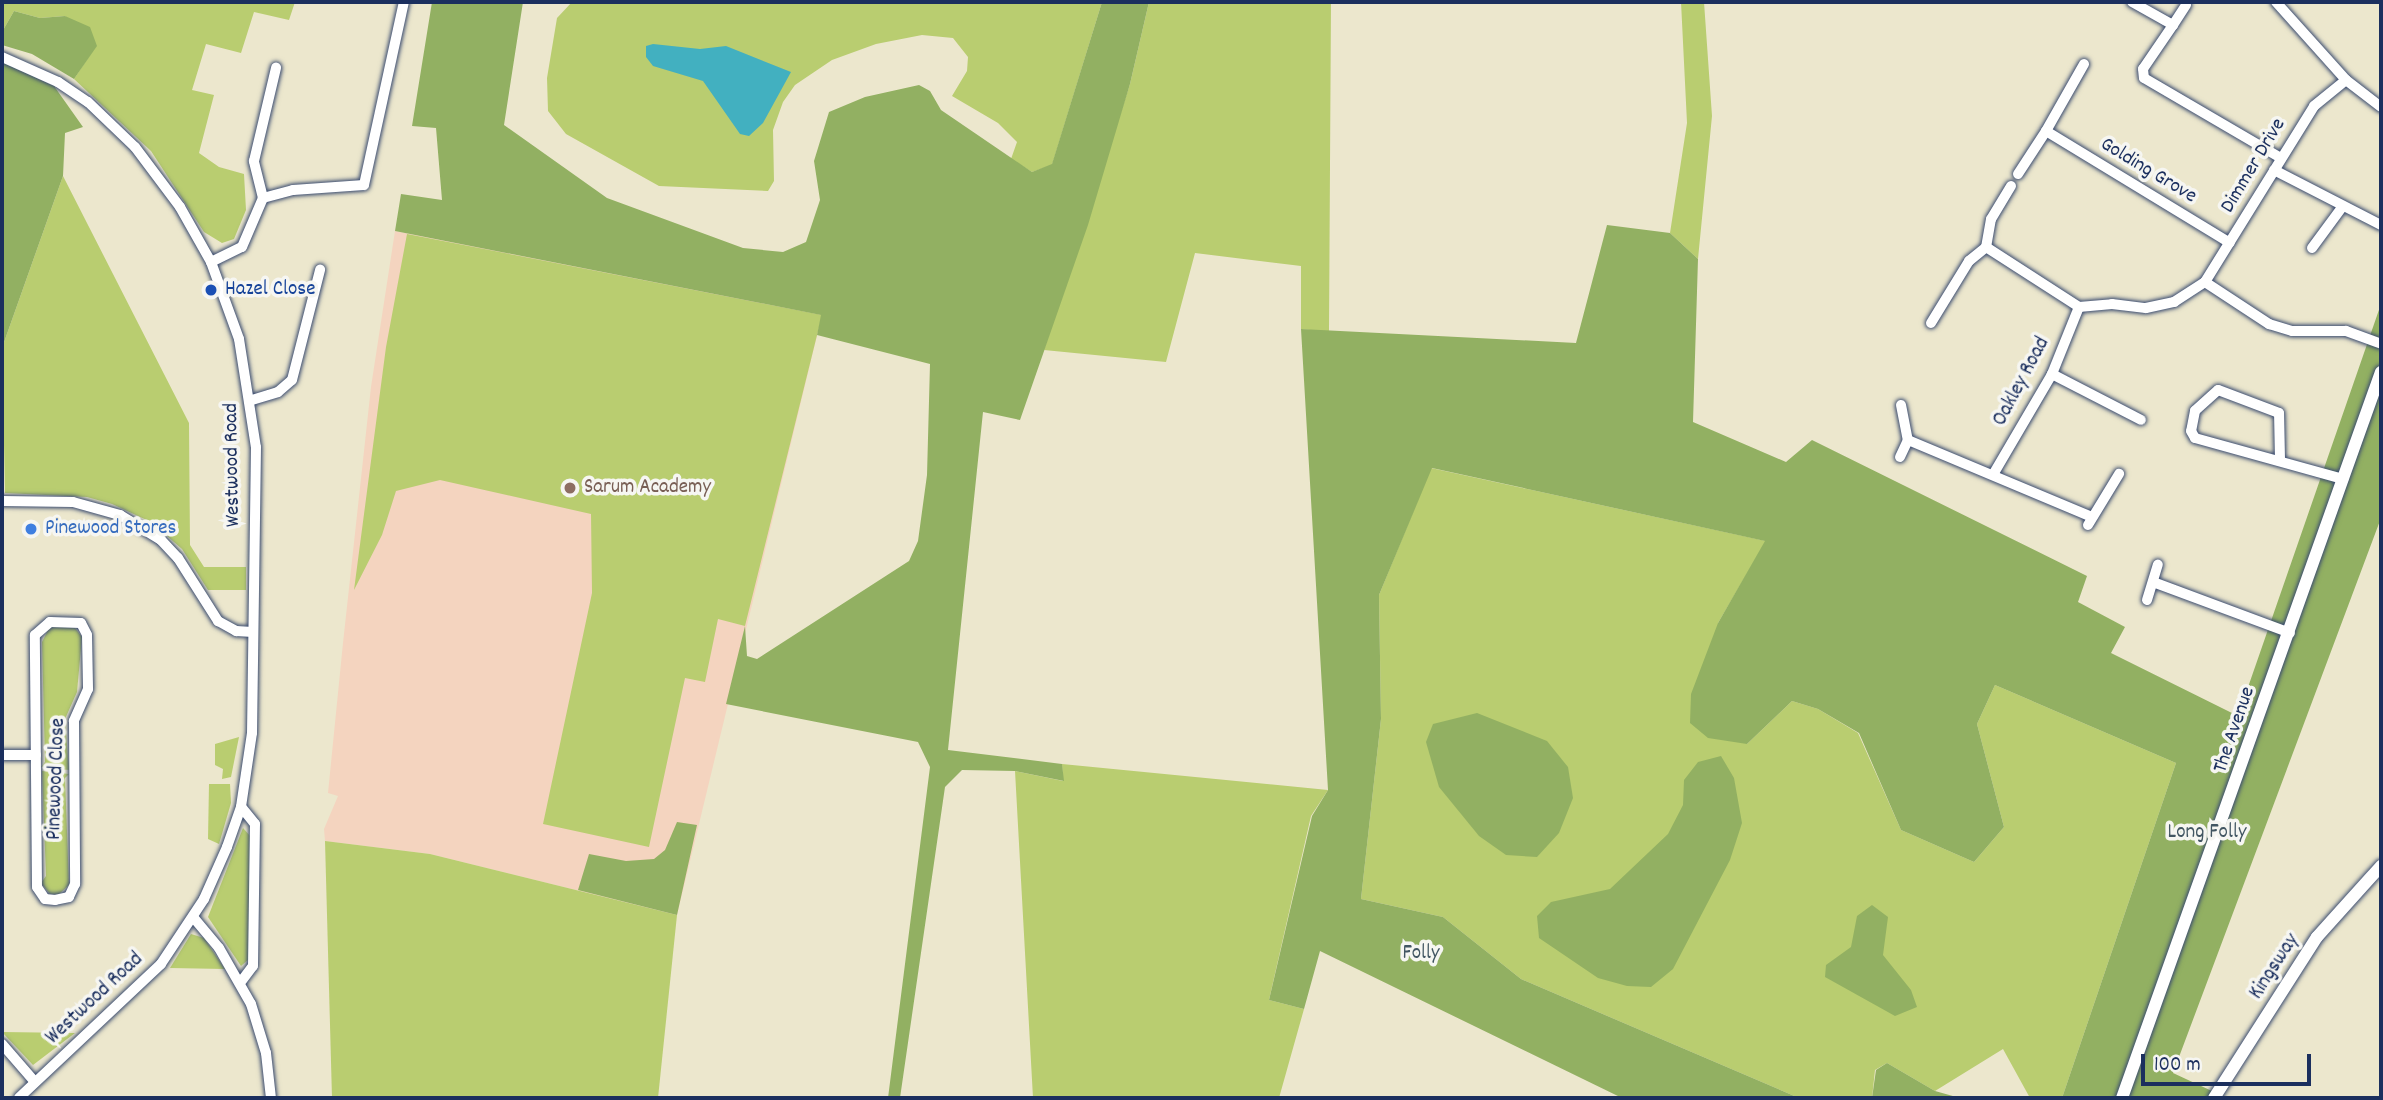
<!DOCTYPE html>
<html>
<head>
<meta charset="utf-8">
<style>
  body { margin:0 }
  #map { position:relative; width:2383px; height:1100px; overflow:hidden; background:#ece7cd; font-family:Dekko,sans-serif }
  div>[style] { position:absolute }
  .built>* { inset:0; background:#f4d4bf }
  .green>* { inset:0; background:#b9cd70 }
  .forest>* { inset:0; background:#92b062 }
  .water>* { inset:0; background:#42b0c0 }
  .roads { filter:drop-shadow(0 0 2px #3a4b6f) drop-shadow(0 0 2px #3a4b6f) }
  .minor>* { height:10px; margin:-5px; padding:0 5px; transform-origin:5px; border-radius:5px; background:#fff }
  .tertiary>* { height:12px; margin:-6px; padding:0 6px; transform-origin:6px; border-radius:6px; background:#fff }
  .dots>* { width:19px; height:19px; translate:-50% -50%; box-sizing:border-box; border:4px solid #f6f6f2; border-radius:50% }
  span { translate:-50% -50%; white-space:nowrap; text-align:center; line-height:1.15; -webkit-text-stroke:7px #f6f6f2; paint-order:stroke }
  .street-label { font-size:21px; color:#1b2f5e }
  .transit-label { font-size:21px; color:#164399 }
  .left { translate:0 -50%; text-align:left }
  .education-label { font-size:21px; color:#785e54 }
  .shop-label { font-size:21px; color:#366cbe }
  .park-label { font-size:21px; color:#425662 }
  .frame { position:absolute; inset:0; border:4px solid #1b2f5e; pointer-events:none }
  .scale { position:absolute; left:2141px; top:1054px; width:170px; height:32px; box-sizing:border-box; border:4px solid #1b2f5e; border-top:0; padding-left:9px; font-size:21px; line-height:24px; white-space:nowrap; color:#1b2f5e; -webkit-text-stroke:5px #f6f6f2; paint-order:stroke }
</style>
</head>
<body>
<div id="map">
  <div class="built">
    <i style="clip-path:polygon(395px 231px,822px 315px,677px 915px,430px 854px,325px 841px,324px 829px,338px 796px,328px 793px,343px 643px,371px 387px)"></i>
  </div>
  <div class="green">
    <i style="clip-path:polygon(2px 2px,295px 2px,289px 20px,254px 12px,241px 53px,206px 44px,192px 90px,214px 95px,199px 153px,219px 167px,244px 174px,246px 210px,234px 239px,222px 243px,204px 232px,151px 151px,74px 79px,96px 46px,65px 16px,40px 18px,14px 11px,2px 32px)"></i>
    <i style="clip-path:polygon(572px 2px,1102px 2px,1052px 165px,1032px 172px,1011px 159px,1017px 142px,998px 123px,952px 96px,967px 71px,968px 57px,953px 38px,922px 35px,876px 44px,832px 60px,795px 85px,783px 102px,773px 130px,774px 181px,768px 191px,659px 186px,566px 134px,548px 111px,547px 78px,557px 18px)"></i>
    <i style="clip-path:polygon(1149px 2px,1331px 2px,1329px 332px,1301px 329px,1301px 266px,1195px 253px,1166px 362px,1044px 350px,1130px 84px)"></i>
    <i style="clip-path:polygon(1681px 2px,1704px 2px,1712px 116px,1698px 259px,1670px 233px,1687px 123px)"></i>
    <i style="clip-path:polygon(63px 176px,189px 423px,190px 545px,204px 567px,246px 567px,246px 590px,208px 590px,182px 549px,151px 522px,112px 504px,87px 497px,5px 493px,2px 348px)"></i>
    <i style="clip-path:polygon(407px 234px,822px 315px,745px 626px,718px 619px,705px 682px,685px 678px,649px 847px,543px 824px,592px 593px,591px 514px,440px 480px,396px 491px,382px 535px,354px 590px,386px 347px)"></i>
    <i style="clip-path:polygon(1431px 468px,1766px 541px,1718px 623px,1747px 744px,1792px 701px,1818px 709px,1858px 733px,1901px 830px,1974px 862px,2004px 827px,1977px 724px,1995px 685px,2176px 763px,2062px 1098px,2030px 1098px,2003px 1049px,1935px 1091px,1887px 1063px,1875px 1070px,1872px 1098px,1799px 1098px,1521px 979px,1443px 917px,1361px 899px,1381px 719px,1379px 595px)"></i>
    <i style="clip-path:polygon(50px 626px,75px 628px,82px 637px,77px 692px,65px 719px,69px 770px,41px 767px,45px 762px,42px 642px)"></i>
    <i style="clip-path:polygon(239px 737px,231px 777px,222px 779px,223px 769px,215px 765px,215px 744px)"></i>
    <i style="clip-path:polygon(1062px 764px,1328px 790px,1311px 816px,1269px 1000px,1304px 1009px,1279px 1098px,1033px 1098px,1015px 771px,1063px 781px)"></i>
    <i style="clip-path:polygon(42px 771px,69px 774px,65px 778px,69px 885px,58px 895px,50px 894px,41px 883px,46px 876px)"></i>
    <i style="clip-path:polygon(209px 784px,230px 784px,231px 803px,219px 844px,208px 839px)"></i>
    <i style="clip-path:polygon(243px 828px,251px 837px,249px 959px,241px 966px,208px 917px)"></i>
    <i style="clip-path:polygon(325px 841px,430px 854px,677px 915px,658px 1098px,332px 1098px)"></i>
    <i style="clip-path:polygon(191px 934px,204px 938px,225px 969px,170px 968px)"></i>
    <i style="clip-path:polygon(2px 1032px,75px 1033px,33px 1065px)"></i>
  </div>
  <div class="forest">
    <i style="clip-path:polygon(432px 2px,523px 2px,504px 125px,607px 198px,743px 248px,783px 252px,806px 242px,820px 200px,814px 161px,829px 112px,865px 97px,919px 85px,930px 91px,941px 110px,1032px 172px,1052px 164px,1102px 2px,1149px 2px,1130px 84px,1088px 225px,1020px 420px,983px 412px,948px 750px,1062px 764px,1064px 781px,1015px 771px,962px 770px,945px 787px,900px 1098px,888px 1098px,930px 767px,918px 742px,726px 704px,745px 626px,747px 656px,757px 659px,909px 561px,918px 541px,927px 475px,930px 364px,817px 335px,821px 315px,395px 231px,401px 194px,442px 200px,436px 128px,412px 126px)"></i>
    <i style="clip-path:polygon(14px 11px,40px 18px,65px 16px,90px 27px,97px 46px,74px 79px,32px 54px,2px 45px,2px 32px)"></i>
    <i style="clip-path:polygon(2px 62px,54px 86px,83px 127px,65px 133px,63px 176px,2px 348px)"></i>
    <i style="clip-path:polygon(1607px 225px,1670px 233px,1698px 259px,1693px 422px,1786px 462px,1812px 440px,2087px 576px,2078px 602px,2125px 627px,2111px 653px,2238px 716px,2381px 304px,2381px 518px,2173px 1073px,2227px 1098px,2062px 1098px,2176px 763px,1995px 685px,1977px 724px,2004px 827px,1974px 862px,1901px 830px,1859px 733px,1818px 709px,1792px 701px,1747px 744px,1708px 738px,1690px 723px,1691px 694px,1718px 623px,1765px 541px,1432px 468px,1379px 595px,1381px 719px,1361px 899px,1443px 917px,1521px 979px,1799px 1098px,1622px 1098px,1320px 951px,1304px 1009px,1269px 1000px,1312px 816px,1328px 790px,1301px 329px,1576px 343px)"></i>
    <i style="clip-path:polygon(1477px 713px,1547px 741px,1568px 767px,1573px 798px,1559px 833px,1537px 857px,1506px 855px,1479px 836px,1439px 787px,1426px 742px,1433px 724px)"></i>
    <i style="clip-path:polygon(1721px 756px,1734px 778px,1742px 823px,1730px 860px,1673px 969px,1651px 987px,1627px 986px,1598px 978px,1539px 938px,1537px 916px,1551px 902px,1610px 889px,1668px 834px,1683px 805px,1684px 780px,1698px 762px)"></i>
    <i style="clip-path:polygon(677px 822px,697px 825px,677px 915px,578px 890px,589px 854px,626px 861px,654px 859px,665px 850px)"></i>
    <i style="clip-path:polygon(1872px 905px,1888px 917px,1883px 955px,1911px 990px,1917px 1007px,1895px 1016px,1825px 977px,1826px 965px,1851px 947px,1857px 916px)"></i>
    <i style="clip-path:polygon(1887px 1063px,1935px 1091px,1960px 1098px,1872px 1098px,1876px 1070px)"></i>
  </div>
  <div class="water">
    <i style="clip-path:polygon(653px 44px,700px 49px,726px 46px,791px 72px,763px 123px,749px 136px,740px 134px,703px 81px,653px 66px,646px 57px,646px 46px)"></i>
  </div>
  <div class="roads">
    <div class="minor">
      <i style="left:2132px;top:2px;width:47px;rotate:29.3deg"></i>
      <i style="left:2173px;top:25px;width:53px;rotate:124.3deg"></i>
      <i style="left:2143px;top:69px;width:9px;rotate:84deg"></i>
      <i style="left:2144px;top:78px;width:159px;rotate:30.3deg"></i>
      <i style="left:2276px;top:2px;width:105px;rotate:48.1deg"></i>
      <i style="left:2346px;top:80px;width:44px;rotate:37.6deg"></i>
      <i style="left:2173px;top:25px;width:24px;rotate:-57deg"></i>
      <i style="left:2px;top:57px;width:61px;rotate:24.1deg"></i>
      <i style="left:58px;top:82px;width:36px;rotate:34deg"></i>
      <i style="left:88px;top:102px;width:65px;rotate:43.8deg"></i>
      <i style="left:135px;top:147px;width:75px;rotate:53.1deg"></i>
      <i style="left:180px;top:207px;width:63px;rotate:60.6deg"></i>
      <i style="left:211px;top:262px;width:82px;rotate:70deg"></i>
      <i style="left:239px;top:339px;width:109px;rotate:81.1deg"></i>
      <i style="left:256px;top:447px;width:286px;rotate:90.8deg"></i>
      <i style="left:252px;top:733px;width:75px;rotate:98.5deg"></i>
      <i style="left:241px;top:807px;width:42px;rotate:109.3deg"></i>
      <i style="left:227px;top:847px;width:57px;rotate:113.9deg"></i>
      <i style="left:204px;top:899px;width:78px;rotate:123.5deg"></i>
      <i style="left:161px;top:964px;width:195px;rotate:136.7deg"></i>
      <i style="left:2046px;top:131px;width:77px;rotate:-60.4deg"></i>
      <i style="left:2274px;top:170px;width:120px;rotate:27.2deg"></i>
      <i style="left:2018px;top:174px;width:51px;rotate:-56.9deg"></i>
      <i style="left:2046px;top:131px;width:215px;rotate:31.3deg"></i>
      <i style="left:2011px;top:186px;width:39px;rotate:121deg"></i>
      <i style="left:1991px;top:219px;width:28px;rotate:100deg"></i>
      <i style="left:1986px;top:247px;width:111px;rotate:32.8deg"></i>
      <i style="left:2079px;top:307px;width:33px;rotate:-5deg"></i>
      <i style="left:2112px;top:304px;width:34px;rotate:7deg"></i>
      <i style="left:2146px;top:308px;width:29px;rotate:-12deg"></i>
      <i style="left:2174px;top:302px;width:37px;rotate:-33deg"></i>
      <i style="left:2205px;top:282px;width:207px;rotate:-58.2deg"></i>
      <i style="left:2314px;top:106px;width:41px;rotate:-39.1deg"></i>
      <i style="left:263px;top:198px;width:31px;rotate:-15deg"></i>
      <i style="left:293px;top:190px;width:71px;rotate:-4deg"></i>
      <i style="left:364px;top:185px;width:187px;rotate:-77.7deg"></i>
      <i style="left:2312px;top:248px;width:52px;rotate:-53.6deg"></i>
      <i style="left:211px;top:262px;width:34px;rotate:-26deg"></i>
      <i style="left:242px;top:247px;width:53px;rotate:-66.8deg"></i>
      <i style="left:263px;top:198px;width:38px;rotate:-104deg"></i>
      <i style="left:254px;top:161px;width:96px;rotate:-76.7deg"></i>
      <i style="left:2205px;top:282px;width:77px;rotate:33.3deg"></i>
      <i style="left:2269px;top:324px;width:24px;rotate:17deg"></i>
      <i style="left:2292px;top:331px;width:54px"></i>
      <i style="left:2346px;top:331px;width:37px;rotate:20deg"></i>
      <i style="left:1931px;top:323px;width:73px;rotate:-58.5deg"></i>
      <i style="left:1969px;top:261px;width:22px;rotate:-39deg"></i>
      <i style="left:2052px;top:374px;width:100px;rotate:27.3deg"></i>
      <i style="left:252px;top:400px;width:27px;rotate:-17deg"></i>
      <i style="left:278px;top:392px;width:18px;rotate:-41deg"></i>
      <i style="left:292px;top:380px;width:114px;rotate:-75.7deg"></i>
      <i style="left:1901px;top:405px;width:36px;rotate:79deg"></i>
      <i style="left:1908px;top:440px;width:199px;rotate:22.7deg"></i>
      <i style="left:1900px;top:457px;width:19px;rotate:-65deg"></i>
      <i style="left:2280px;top:459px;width:46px;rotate:-91.2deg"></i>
      <i style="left:2279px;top:413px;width:65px;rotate:-159.3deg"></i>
      <i style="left:2218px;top:390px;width:31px;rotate:138deg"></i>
      <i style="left:2195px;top:411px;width:20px;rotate:101deg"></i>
      <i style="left:2191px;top:431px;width:8px;rotate:60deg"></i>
      <i style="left:2195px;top:438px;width:154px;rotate:15.5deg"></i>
      <i style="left:1994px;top:473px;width:115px;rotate:-59.6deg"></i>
      <i style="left:2052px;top:374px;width:72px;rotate:-68.1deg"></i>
      <i style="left:2px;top:501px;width:71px;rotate:0.8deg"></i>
      <i style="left:73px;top:502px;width:49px;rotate:15.5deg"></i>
      <i style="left:120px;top:515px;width:48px;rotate:31.4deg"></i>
      <i style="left:161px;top:540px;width:25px;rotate:47deg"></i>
      <i style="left:178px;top:558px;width:75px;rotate:57.6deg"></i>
      <i style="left:218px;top:621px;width:21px;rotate:29deg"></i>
      <i style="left:236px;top:631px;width:17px;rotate:3deg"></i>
      <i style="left:2088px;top:525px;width:60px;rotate:-58.7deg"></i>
      <i style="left:2153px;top:582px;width:146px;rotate:20.4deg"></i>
      <i style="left:2147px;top:600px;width:37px;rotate:-73deg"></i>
      <i style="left:50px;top:622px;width:31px;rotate:2deg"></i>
      <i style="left:81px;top:623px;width:13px;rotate:63deg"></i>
      <i style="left:87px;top:635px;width:54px;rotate:88.9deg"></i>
      <i style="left:88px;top:689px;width:35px;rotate:114deg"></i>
      <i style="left:74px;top:721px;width:163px;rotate:89.6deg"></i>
      <i style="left:75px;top:884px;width:14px;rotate:115deg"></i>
      <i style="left:69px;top:897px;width:14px;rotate:168deg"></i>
      <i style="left:55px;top:900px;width:10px;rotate:-174deg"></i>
      <i style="left:45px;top:899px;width:14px;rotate:-124deg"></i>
      <i style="left:37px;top:887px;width:252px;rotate:-90.5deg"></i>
      <i style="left:35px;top:635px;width:20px;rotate:-41deg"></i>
      <i style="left:2px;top:755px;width:34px"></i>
      <i style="left:193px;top:917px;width:40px;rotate:50deg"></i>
      <i style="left:219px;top:948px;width:64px;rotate:60.3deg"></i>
      <i style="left:251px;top:1004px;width:51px;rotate:73deg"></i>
      <i style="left:266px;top:1053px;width:45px;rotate:83.7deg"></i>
      <i style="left:240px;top:983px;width:21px;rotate:-53deg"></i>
      <i style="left:253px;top:966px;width:142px;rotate:-89.2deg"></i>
      <i style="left:255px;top:824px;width:22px;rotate:-129deg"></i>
      <i style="left:2px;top:1044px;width:49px;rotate:49.1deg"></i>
    </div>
    <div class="tertiary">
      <i style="left:2122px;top:1098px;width:771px;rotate:-70.37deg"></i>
      <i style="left:2214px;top:1098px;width:191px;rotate:-57.4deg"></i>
      <i style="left:2317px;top:937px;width:96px;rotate:-48deg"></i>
    </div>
  </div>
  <div class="dots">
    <i style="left:211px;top:290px;background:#1a4fb4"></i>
    <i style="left:570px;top:488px;background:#8d6e63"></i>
    <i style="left:31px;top:529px;background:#3f7fe0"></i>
  </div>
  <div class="street-label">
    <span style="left:2254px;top:166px;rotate:-59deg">Dimmer Drive</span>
    <span style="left:2148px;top:171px;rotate:31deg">Golding Grove</span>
    <span style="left:2022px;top:382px;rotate:-62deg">Oakley Road</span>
    <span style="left:233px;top:465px;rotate:-91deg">Westwood Road</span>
    <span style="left:2235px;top:730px;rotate:-71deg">The Avenue</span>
    <span style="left:57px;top:779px;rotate:-88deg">Pinewood Close</span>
    <span style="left:2275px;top:967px;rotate:-57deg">Kingsway</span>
    <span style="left:95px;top:999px;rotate:-43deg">Westwood Road</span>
  </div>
  <div class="transit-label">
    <span class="left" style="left:225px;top:290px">Hazel Close</span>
  </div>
  <div class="education-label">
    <span class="left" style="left:584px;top:488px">Sarum Academy</span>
  </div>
  <div class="shop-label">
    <span class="left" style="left:45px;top:529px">Pinewood Stores</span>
  </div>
  <div class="park-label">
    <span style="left:2207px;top:833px">Long Folly</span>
    <span style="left:1421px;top:954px">Folly</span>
  </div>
  <div class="frame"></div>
  <div class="scale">100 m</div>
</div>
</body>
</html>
